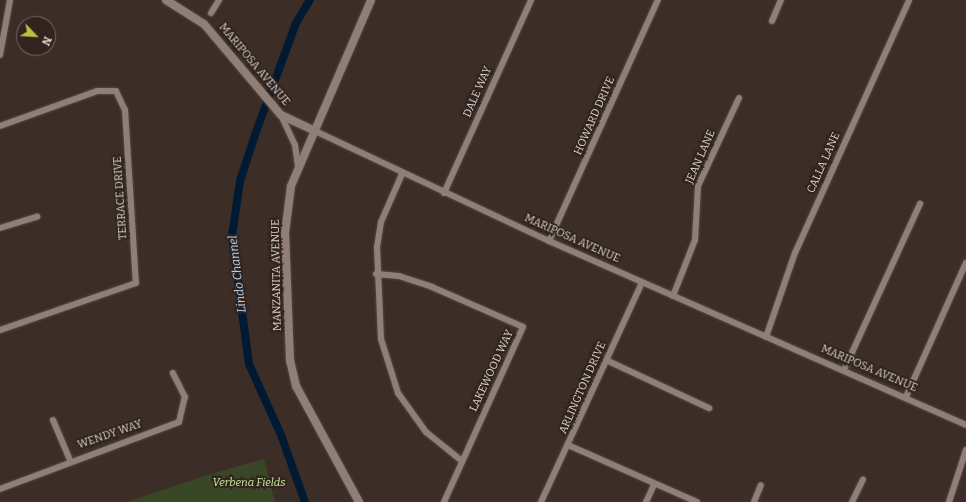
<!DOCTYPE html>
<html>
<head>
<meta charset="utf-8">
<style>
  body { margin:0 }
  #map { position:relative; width:966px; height:502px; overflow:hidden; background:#3c2e27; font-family:Bitter,serif }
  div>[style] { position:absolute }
  .green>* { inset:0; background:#394726 }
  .canal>* { height:8px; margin:-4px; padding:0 4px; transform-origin:4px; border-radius:4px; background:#001a33 }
  .roads { filter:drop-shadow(0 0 1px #564a45) drop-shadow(0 0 1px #564a45) }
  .street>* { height:6px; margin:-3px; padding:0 3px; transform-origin:3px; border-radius:3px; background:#8f7f77 }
  .secondary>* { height:8px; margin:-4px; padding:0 4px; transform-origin:4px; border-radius:4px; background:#8f7f77 }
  span { translate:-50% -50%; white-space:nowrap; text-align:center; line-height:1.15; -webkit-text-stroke:3.5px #31241e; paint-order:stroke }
  .street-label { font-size:11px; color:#dad1cd }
  .park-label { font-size:11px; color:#cbeba0; font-style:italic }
  .water-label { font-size:12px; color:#add0f3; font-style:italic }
  .north { position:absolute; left:16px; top:16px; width:40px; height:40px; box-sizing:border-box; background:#31241e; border:1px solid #756964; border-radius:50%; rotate:115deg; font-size:11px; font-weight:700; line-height:16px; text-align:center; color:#dad1cd }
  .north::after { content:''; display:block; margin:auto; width:14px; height:18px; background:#c0be41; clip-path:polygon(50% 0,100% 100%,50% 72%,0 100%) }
</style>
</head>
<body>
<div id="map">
  <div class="green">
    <i style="clip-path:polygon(264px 459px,275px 502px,127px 502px,208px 475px)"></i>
  </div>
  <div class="canal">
    <i style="left:305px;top:502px;width:71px;rotate:-109.7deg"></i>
    <i style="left:281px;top:435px;width:78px;rotate:-114.3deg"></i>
    <i style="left:249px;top:364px;width:129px;rotate:-97.6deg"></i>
    <i style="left:232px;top:236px;width:56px;rotate:-81.7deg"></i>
    <i style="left:240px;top:181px;width:48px;rotate:-71.9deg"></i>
    <i style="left:255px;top:135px;width:119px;rotate:-69.9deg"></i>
    <i style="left:296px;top:23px;width:27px;rotate:-59deg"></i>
  </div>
  <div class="roads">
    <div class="street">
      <i style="left:211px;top:13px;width:15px;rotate:-58deg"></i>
      <i style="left:772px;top:21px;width:23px;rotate:-67deg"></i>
      <i style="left:0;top:55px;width:56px;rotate:-79.7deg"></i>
      <i style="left:281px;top:115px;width:33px;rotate:65deg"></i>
      <i style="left:295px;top:145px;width:22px;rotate:82deg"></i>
      <i style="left:0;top:126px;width:103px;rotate:-19.8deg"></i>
      <i style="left:97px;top:91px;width:19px"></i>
      <i style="left:116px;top:91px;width:21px;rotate:65deg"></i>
      <i style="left:125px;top:110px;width:173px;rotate:86.4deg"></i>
      <i style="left:136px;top:283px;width:144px;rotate:160.9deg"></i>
      <i style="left:313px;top:130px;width:261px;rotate:25.2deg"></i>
      <i style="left:549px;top:241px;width:456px;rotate:23.8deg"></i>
      <i style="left:402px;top:174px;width:52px;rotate:113.6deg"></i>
      <i style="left:381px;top:222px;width:25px;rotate:99deg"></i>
      <i style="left:377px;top:247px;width:92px;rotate:87.5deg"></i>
      <i style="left:381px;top:339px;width:57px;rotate:72.5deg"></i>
      <i style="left:398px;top:393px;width:48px;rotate:54.3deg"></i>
      <i style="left:426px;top:432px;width:46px;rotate:38.9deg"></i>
      <i style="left:444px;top:193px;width:212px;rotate:-65.7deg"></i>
      <i style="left:0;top:228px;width:39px;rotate:-17deg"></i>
      <i style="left:549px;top:241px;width:265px;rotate:-65.7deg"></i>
      <i style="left:376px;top:274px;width:23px;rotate:5deg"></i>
      <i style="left:399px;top:276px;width:35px;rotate:18deg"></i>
      <i style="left:432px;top:287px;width:99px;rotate:23.7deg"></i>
      <i style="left:523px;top:327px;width:192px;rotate:114.3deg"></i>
      <i style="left:673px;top:296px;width:60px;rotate:-68.6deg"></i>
      <i style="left:695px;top:240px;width:54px;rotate:-86.8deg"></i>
      <i style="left:698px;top:186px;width:97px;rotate:-65deg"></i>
      <i style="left:766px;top:337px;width:89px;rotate:-71deg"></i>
      <i style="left:795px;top:253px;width:277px;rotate:-65.7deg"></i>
      <i style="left:606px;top:360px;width:114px;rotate:25deg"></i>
      <i style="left:844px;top:370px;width:183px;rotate:-65.4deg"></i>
      <i style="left:906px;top:397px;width:147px;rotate:-65.9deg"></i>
      <i style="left:53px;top:420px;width:43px;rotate:67deg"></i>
      <i style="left:568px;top:445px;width:141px;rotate:23.8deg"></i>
      <i style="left:0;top:489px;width:191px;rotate:-20.5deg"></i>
      <i style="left:179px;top:422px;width:26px;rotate:-77deg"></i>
      <i style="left:185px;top:397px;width:27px;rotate:-117deg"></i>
      <i style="left:541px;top:502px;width:242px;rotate:-65.3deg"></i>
      <i style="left:646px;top:502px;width:19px;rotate:-65deg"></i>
      <i style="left:754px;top:502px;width:18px;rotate:-68deg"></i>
      <i style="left:852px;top:502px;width:25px;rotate:-64deg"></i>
      <i style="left:949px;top:502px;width:55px;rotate:-71.9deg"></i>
    </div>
    <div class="secondary">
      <i style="left:166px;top:0;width:45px;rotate:32.3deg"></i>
      <i style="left:204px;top:24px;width:119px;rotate:49.8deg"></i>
      <i style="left:281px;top:115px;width:35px;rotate:25deg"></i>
      <i style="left:359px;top:502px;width:132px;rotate:-118.5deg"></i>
      <i style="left:296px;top:386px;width:26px;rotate:-103deg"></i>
      <i style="left:290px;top:361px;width:128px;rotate:-92.2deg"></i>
      <i style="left:285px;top:233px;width:47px;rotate:-82.7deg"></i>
      <i style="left:291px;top:186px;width:202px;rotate:-66.7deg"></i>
    </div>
  </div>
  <div class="street-label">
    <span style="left:254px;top:65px;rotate:50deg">MARIPOSA AVENUE</span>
    <span style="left:478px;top:92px;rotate:-66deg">DALE WAY</span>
    <span style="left:595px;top:116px;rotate:-66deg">HOWARD DRIVE</span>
    <span style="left:701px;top:157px;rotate:-66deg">JEAN LANE</span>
    <span style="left:824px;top:163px;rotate:-66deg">CALLA LANE</span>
    <span style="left:121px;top:198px;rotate:-94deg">TERRACE DRIVE</span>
    <span style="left:572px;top:239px;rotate:24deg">MARIPOSA AVENUE</span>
    <span style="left:277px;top:275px;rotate:-91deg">MANZANITA AVENUE</span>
    <span style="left:869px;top:369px;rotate:23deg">MARIPOSA AVENUE</span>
    <span style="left:492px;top:371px;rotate:-65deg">LAKEWOOD WAY</span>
    <span style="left:583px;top:388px;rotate:-66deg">ARLINGTON DRIVE</span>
    <span style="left:110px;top:435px;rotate:-19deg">WENDY WAY</span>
  </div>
  <div class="park-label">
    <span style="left:249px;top:483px">Verbena Fields</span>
  </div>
  <div class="water-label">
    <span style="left:238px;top:274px;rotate:-97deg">Lindo Channel</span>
  </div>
  <div class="north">N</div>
</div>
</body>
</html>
